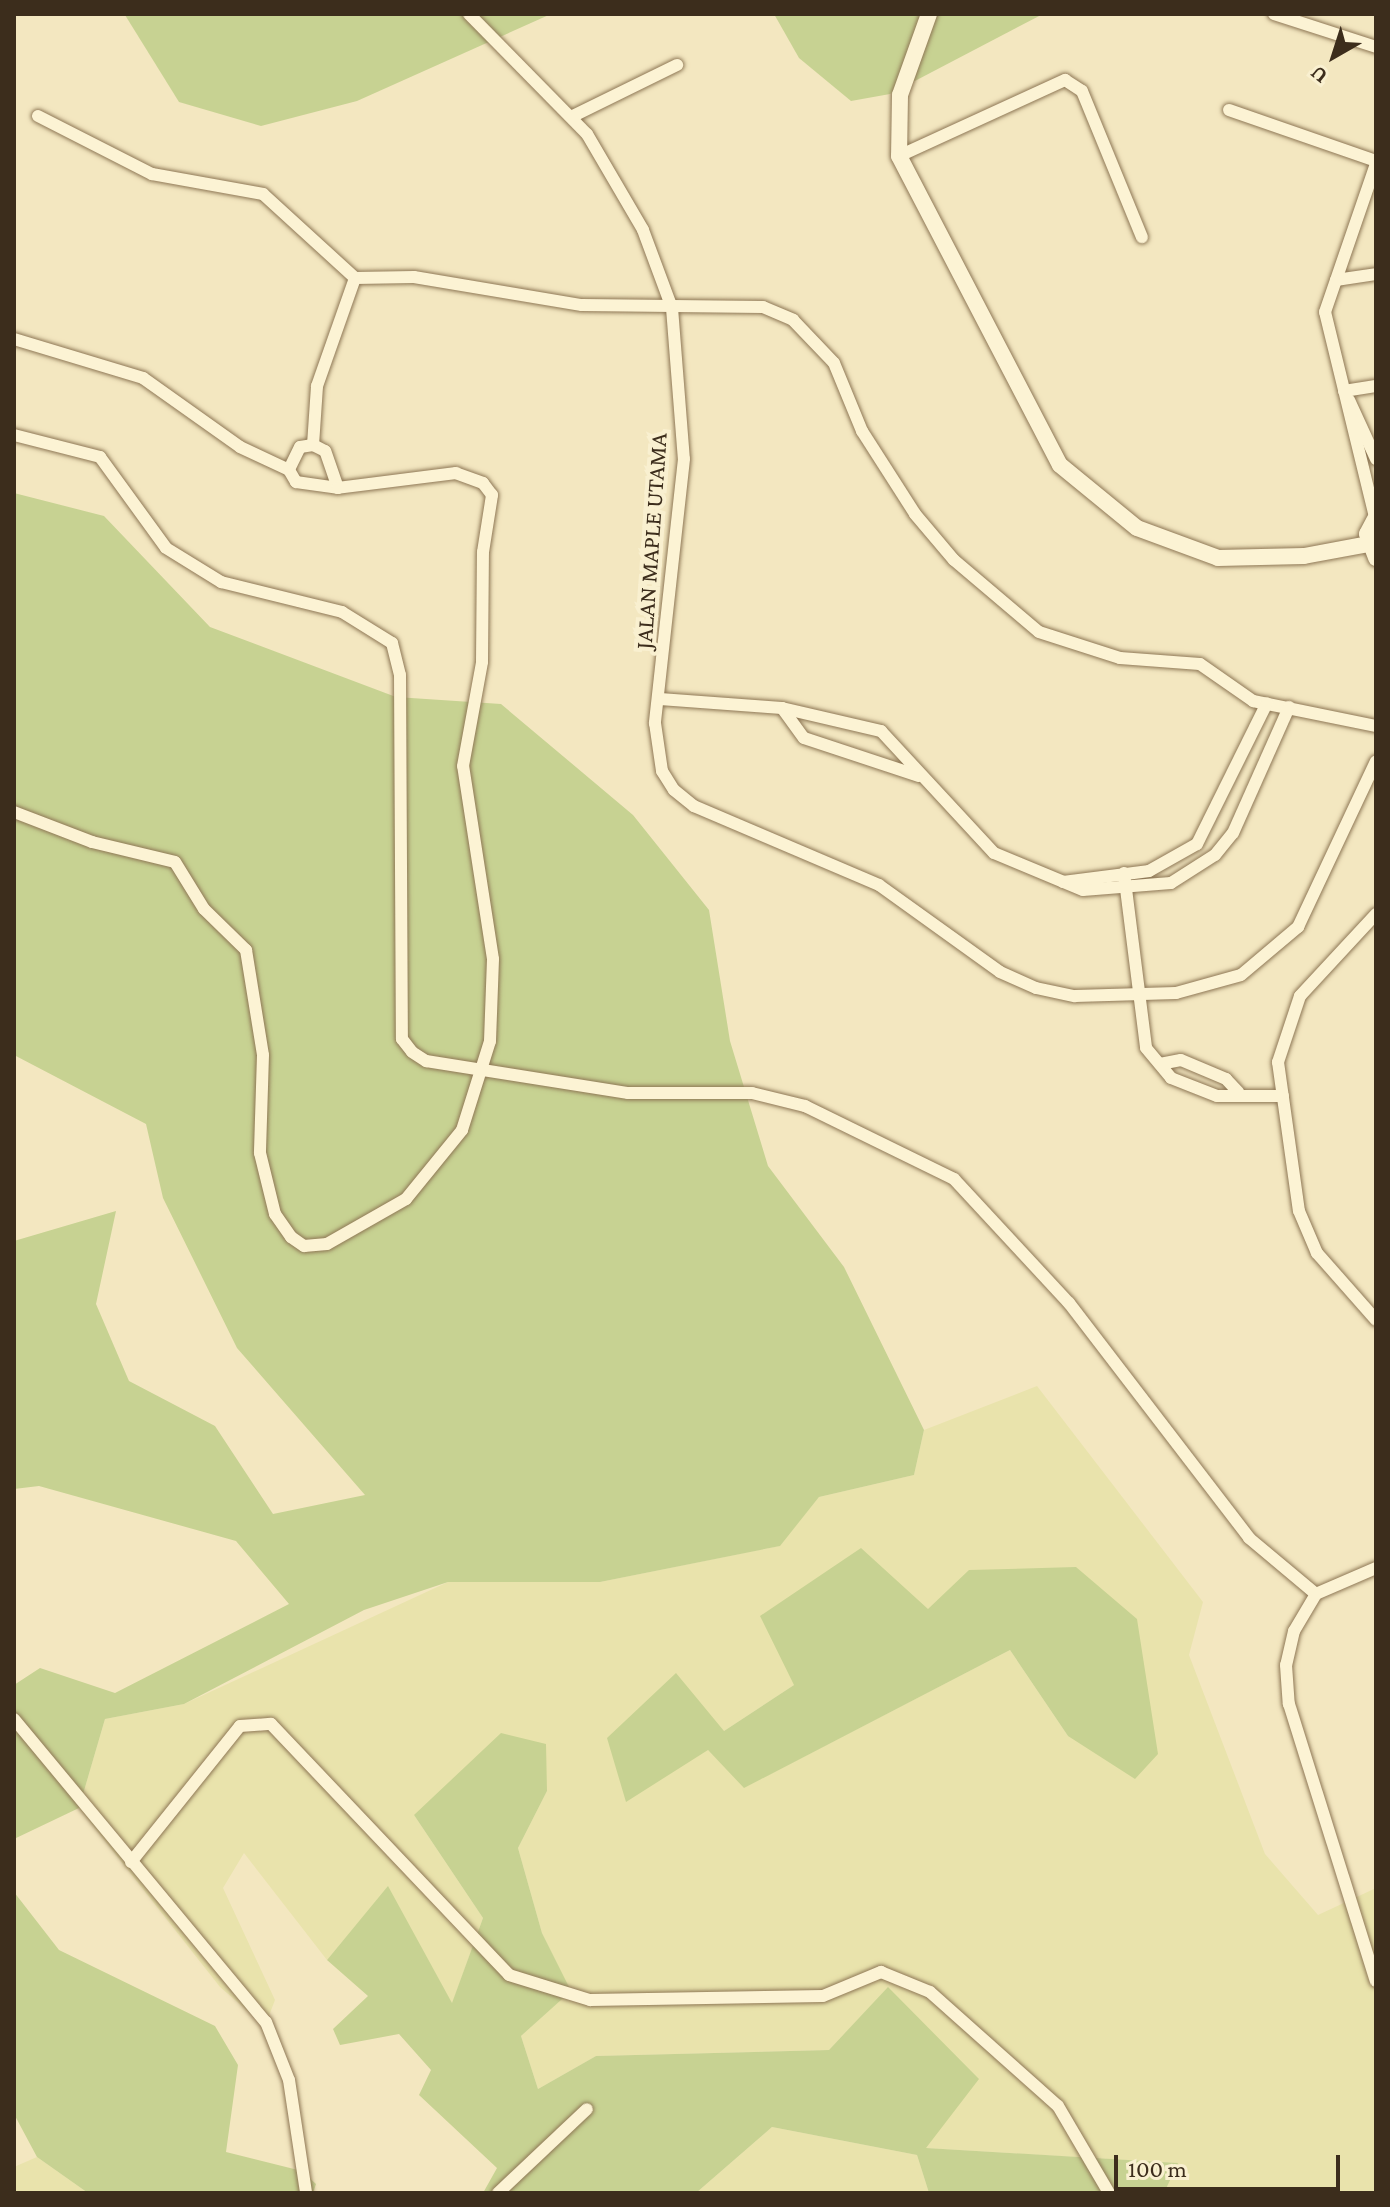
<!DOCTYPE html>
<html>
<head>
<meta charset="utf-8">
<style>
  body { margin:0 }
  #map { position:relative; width:1390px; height:2207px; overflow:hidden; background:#f3e7c0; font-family:"Crimson Pro",serif }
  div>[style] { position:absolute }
  .farmland>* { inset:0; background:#e9e3ac }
  .green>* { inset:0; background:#c7d292 }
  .roads { filter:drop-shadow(0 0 2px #8e7755) drop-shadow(0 0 2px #8e7755) }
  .street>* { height:12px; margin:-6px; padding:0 6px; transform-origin:6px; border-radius:6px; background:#fcf3d4 }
  .secondary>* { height:16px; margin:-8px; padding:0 8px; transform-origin:8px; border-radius:8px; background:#fcf3d4 }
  span { translate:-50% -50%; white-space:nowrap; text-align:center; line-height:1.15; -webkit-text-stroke:8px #f9f0d0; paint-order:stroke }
  .street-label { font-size:24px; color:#3c2d1c }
  .frame { position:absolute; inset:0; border:16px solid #3c2d1c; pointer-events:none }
  .north { position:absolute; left:1294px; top:16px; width:80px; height:80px; -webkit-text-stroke:6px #f9f0d0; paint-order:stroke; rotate:219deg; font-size:22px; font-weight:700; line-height:32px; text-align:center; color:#3c2d1c }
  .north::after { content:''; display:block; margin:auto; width:28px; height:36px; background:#3c2d1c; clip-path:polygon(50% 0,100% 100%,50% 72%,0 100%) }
  .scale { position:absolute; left:1114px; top:2155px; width:226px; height:36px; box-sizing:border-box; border:4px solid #3c2d1c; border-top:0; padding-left:10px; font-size:24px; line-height:28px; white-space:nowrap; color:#3c2d1c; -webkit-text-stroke:6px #f9f0d0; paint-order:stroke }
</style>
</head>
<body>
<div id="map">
  <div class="farmland">
    <i style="clip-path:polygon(evenodd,1037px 1386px,1203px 1602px,1189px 1655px,1265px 1854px,1318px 1915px,1376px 1888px,1376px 2193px,1164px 2193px,1177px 2163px,925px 2148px,888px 1988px,829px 2050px,596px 2056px,538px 2089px,521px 2036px,570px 1991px,542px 1933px,518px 1848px,547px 1791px,414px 1815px,483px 1918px,452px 2004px,388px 1887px,327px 1960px,244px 1853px,223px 1888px,275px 2000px,265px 2026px,220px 1987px,79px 1808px,105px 1719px,184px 1704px,448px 1582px,600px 1582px,779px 1546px,819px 1497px,914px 1475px,924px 1430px,1037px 1386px,928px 1609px,1137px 1619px,1068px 1736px,1010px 1650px,745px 1787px,708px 1750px,724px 1731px,794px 1685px,928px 1609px)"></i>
    <i style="clip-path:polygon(772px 2127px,917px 2155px,929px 2193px,696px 2193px)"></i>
    <i style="clip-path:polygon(37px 2157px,88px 2193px,14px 2193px,14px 2167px)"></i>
  </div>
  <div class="green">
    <i style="clip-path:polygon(551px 14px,357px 101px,261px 126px,179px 102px,125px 15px)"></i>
    <i style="clip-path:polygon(774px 14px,1043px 14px,890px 94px,851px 101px,799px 58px)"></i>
    <i style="clip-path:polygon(14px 493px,104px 516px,210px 627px,396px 697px,501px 704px,633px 815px,709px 910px,730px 1041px,768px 1166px,844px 1267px,924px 1430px,914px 1475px,819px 1497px,780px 1546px,600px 1582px,448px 1582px,364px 1610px,184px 1704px,105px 1719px,79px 1808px,14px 1839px,14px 1685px,40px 1668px,115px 1693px,289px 1604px,236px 1541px,39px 1486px,14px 1489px,14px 1241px,116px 1211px,96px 1304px,129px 1381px,215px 1426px,273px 1514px,365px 1495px,237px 1348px,163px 1198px,146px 1124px,14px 1055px)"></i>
    <i style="clip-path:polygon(861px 1548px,928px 1609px,969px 1570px,1076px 1567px,1137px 1619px,1158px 1754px,1135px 1779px,1068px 1736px,1010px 1650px,744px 1788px,708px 1750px,626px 1802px,607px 1738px,676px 1673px,724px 1731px,794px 1685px,760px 1616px)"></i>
    <i style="clip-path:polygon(501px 1733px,546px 1744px,547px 1791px,518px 1848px,542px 1933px,571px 1991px,521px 2036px,538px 2089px,596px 2056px,829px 2050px,888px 1987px,979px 2079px,926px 2148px,1178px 2163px,1164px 2193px,929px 2193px,917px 2155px,772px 2127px,696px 2193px,483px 2193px,497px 2168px,419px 2095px,431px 2070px,399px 2034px,340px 2045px,333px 2029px,368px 1996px,327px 1960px,388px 1886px,452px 2003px,483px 1918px,414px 1815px)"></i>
    <i style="clip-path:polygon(14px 1892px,59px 1950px,215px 2026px,238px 2065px,226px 2152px,302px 2171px,316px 2184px,313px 2193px,88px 2193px,37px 2157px,14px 2114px)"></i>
  </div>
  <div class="roads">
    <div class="street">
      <i style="left:469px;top:14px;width:168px;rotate:45.5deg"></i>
      <i style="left:587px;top:134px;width:111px;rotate:59.7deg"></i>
      <i style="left:643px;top:230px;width:83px;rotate:69.6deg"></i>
      <i style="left:672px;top:308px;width:151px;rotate:85.5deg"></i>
      <i style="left:684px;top:459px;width:266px;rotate:96.3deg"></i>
      <i style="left:655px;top:723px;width:49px;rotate:81.7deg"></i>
      <i style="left:662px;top:771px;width:22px;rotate:58deg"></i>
      <i style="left:674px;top:790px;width:26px;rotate:39deg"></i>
      <i style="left:694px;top:806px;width:201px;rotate:23.1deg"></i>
      <i style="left:879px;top:885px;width:149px;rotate:35.7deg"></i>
      <i style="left:1000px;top:972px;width:39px;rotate:24deg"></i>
      <i style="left:1036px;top:988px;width:40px;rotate:12deg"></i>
      <i style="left:1075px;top:996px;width:101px;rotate:-1.7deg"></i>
      <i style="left:1176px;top:993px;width:67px;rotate:-15.5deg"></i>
      <i style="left:1241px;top:975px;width:75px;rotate:-40.1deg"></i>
      <i style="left:1298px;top:927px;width:183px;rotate:-64.8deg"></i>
      <i style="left:1274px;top:14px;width:107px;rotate:17.9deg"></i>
      <i style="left:1229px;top:110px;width:156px;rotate:19.1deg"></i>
      <i style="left:38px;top:116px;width:128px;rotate:27deg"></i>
      <i style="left:152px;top:174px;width:113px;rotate:10.2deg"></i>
      <i style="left:263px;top:194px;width:125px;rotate:42.4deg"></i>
      <i style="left:355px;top:278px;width:59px;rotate:-1deg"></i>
      <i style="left:414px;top:277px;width:170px;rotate:9.5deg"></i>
      <i style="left:582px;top:305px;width:181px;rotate:0.6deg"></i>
      <i style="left:763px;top:307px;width:33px;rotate:23deg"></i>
      <i style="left:793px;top:320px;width:59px;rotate:46.4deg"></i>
      <i style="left:834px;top:363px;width:74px;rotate:67.6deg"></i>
      <i style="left:862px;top:431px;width:98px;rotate:57.4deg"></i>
      <i style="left:915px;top:514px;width:60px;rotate:49.7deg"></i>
      <i style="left:954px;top:560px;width:111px;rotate:40.3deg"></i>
      <i style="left:1039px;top:632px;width:85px;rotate:17.8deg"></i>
      <i style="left:1120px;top:658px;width:80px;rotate:4.3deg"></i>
      <i style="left:1200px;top:664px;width:65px;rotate:34.9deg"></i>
      <i style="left:1253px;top:701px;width:126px;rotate:11.5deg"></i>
      <i style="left:573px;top:116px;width:116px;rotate:-26.1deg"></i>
      <i style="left:899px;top:156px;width:183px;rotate:-24.6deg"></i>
      <i style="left:1065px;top:80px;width:20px;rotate:33deg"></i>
      <i style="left:1082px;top:91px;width:158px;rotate:67.7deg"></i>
      <i style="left:1336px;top:280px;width:40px;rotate:-8.5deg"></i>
      <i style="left:14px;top:339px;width:135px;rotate:16.8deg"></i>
      <i style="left:143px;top:378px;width:119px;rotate:35.4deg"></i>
      <i style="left:240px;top:447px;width:54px;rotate:25.1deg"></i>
      <i style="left:289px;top:470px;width:14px;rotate:60deg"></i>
      <i style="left:296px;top:482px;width:42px;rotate:8.1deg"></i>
      <i style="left:338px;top:488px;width:39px;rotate:-109deg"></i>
      <i style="left:325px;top:451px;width:13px;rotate:-153deg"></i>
      <i style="left:313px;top:445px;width:13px;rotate:171deg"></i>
      <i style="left:300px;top:447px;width:25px;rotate:116deg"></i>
      <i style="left:1344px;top:391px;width:32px;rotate:-9deg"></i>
      <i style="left:1349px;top:400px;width:65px;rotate:65.4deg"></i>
      <i style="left:14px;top:435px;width:89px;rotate:14.3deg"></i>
      <i style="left:100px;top:457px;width:112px;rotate:54deg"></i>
      <i style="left:166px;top:548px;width:65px;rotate:31.7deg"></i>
      <i style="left:221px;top:582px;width:125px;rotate:13.9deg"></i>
      <i style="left:342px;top:612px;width:59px;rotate:31.8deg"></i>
      <i style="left:392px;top:643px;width:33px;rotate:76deg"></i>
      <i style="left:400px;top:675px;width:364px;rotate:89.7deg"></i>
      <i style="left:402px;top:1039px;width:16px;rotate:52deg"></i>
      <i style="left:412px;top:1052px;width:17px;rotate:33deg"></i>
      <i style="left:426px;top:1061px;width:205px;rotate:9deg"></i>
      <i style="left:628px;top:1093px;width:124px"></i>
      <i style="left:752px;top:1093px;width:55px;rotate:13.8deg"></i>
      <i style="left:805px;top:1106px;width:166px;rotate:26.1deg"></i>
      <i style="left:954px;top:1179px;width:169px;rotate:47.2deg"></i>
      <i style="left:1069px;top:1303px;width:296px;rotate:52.5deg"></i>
      <i style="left:1249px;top:1538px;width:87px;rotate:39.9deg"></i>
      <i style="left:313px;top:445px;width:59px;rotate:-86.1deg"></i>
      <i style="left:317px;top:386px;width:114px;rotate:-70.6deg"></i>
      <i style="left:1375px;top:517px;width:211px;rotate:-103.7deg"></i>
      <i style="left:1325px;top:312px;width:157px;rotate:-71deg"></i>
      <i style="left:660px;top:699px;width:122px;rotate:4.2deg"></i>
      <i style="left:782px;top:708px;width:102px;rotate:13.1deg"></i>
      <i style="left:881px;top:731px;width:166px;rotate:47.2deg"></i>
      <i style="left:994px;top:853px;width:96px;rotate:22.6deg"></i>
      <i style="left:1083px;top:890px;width:88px;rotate:-4.5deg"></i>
      <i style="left:1171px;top:883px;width:52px;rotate:-32.5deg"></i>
      <i style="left:1215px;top:855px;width:28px;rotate:-51deg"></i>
      <i style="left:1233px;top:833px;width:138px;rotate:-66deg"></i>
      <i style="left:782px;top:708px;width:37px;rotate:54deg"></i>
      <i style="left:804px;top:738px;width:121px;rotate:18.3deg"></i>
      <i style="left:14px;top:812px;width:84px;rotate:21deg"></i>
      <i style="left:92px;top:842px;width:85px;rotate:13.5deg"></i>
      <i style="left:175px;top:862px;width:55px;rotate:58.3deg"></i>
      <i style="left:204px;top:909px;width:59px;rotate:44.3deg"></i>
      <i style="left:246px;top:950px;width:106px;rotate:80.8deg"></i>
      <i style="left:263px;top:1055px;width:98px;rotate:91.8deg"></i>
      <i style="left:260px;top:1153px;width:63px;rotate:76.2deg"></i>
      <i style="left:275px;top:1214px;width:28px;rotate:55deg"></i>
      <i style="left:291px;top:1237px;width:16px;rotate:35deg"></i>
      <i style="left:304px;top:1246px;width:23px;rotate:-5deg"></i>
      <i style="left:327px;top:1244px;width:91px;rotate:-29.7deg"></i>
      <i style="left:406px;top:1199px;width:89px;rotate:-50.9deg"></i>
      <i style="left:462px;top:1130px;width:93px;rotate:-72.5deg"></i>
      <i style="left:490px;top:1041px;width:82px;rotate:-87.9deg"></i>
      <i style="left:493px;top:959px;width:195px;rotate:-98.8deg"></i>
      <i style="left:463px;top:766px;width:106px;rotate:-79.6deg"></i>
      <i style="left:482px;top:662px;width:110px;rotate:-89.5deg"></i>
      <i style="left:483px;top:552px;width:58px;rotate:-81deg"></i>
      <i style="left:492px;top:495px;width:15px;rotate:-127deg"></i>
      <i style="left:483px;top:483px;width:29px;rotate:-160deg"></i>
      <i style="left:456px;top:473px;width:119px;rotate:172.8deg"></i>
      <i style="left:1124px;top:873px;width:176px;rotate:82.8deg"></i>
      <i style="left:1146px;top:1048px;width:39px;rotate:50deg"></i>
      <i style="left:1171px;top:1078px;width:49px;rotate:21.4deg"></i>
      <i style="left:1217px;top:1096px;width:66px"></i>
      <i style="left:1063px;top:882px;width:87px;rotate:-7.3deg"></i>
      <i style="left:1149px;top:871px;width:55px;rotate:-29.4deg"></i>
      <i style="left:1197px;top:844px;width:157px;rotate:-63.6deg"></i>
      <i style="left:1376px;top:914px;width:112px;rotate:132.8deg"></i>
      <i style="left:1300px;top:996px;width:70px;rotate:108.4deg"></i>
      <i style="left:1278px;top:1062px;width:150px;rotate:82deg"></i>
      <i style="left:1299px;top:1211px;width:46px;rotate:66.8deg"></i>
      <i style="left:1317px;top:1253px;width:89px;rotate:48.6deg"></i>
      <i style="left:1160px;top:1064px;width:21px;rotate:-11deg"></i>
      <i style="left:1181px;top:1060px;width:49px;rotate:22.9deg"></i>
      <i style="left:1226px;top:1079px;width:18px;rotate:47deg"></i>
      <i style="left:1376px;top:1568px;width:65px;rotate:156.6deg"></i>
      <i style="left:1316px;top:1594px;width:43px;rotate:120.7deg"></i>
      <i style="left:1294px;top:1631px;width:35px;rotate:103deg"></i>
      <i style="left:1286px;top:1665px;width:39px;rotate:86deg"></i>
      <i style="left:1289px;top:1704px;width:290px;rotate:72.6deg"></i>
      <i style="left:14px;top:1719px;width:394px;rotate:50.3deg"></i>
      <i style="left:266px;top:2022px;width:62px;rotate:68.4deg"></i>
      <i style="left:289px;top:2080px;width:114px;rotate:81.4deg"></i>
      <i style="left:131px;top:1862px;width:174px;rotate:-51.3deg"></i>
      <i style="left:240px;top:1726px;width:31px;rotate:-4deg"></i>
      <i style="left:271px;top:1724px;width:346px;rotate:46.5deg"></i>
      <i style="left:509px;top:1975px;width:85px;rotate:17.2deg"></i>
      <i style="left:590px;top:2000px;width:233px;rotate:-1deg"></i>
      <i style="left:823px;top:1996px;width:63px;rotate:-22.5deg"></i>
      <i style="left:881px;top:1972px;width:53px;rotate:22.2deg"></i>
      <i style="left:930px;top:1992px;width:171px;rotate:41.7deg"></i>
      <i style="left:1058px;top:2106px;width:101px;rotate:59.6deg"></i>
      <i style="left:498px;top:2193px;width:122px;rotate:-43.3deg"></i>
    </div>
    <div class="secondary">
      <i style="left:929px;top:14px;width:86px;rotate:109.7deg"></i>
      <i style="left:900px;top:95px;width:61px;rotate:90.9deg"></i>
      <i style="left:899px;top:156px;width:348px;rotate:62.5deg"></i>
      <i style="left:1060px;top:465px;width:99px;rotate:39.3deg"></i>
      <i style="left:1137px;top:528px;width:86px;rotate:20.3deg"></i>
      <i style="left:1218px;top:558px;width:86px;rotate:-1.3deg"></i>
      <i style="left:1304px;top:556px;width:65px;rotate:-10.6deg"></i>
      <i style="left:1376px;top:517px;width:19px;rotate:118deg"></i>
      <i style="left:1367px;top:534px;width:26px;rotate:69deg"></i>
    </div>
  </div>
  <div class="street-label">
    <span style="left:651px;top:541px;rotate:-86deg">JALAN MAPLE UTAMA</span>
  </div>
  <div class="frame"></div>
  <div class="north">U</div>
  <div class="scale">100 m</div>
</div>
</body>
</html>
